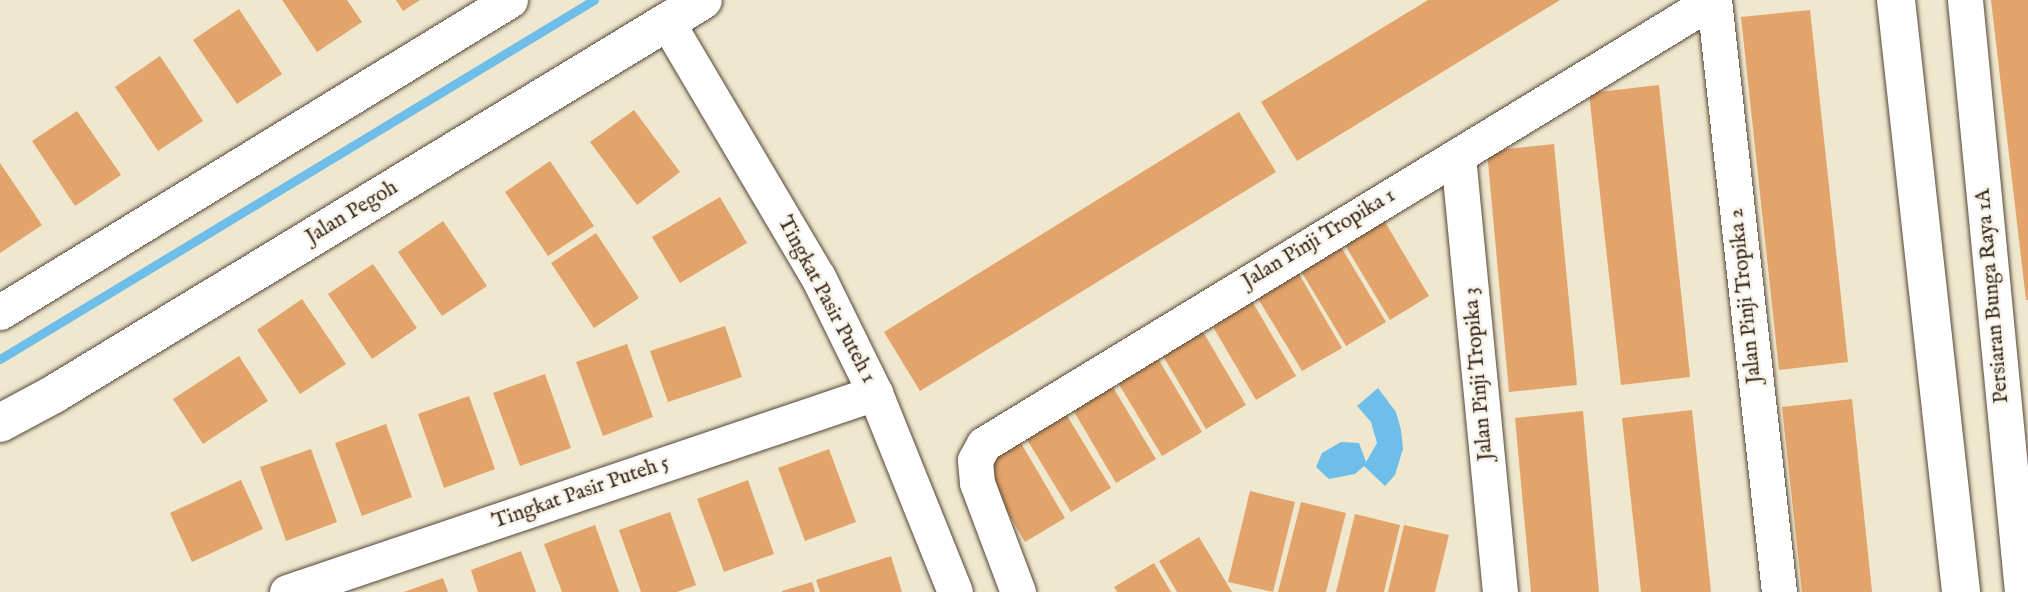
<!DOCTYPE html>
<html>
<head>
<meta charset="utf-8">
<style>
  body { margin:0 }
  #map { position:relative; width:2028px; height:592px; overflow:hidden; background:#efe8ce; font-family:"IM FELL English",serif }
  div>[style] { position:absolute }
  .water>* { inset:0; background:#6ebee9 }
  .stream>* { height:9px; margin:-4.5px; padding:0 4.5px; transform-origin:4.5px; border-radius:4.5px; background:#6ebee9 }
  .building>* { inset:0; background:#e2a46a }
  .roads { filter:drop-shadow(0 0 2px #564638) drop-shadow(0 0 2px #564638) }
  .street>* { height:35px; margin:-17.5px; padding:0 17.5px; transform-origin:17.5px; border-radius:17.5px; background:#fff }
  .secondary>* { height:38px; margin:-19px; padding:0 19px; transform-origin:19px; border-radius:19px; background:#fff }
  span { translate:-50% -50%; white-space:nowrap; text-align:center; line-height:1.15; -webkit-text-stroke:5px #f7f3e8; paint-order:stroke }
  .street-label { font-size:21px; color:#3b2a1e }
</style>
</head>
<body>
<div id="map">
  <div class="water">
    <i style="clip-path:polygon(1378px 388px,1396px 412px,1401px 430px,1403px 449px,1395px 475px,1385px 486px,1364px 466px,1355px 474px,1329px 479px,1316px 467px,1322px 453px,1341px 442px,1359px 443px,1366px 462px,1377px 443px,1371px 422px,1357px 406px)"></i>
  </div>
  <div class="stream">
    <i style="left:0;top:359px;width:694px;rotate:-31.15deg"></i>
  </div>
  <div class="building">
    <i style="clip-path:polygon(282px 0,347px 0,362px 22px,317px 52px)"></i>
    <i style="clip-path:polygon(396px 0,420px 0,403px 11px)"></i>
    <i style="clip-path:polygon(1428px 0,1560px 0,1297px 161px,1261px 102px)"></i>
    <i style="clip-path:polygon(1991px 0,2028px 0,2028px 300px,2026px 300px)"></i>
    <i style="clip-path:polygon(239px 9px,282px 74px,237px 104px,193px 40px)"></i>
    <i style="clip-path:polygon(1810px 10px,1848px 362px,1779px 370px,1741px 17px)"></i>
    <i style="clip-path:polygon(160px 56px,203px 121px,158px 151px,115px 87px)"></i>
    <i style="clip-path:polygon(1659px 85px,1690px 377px,1621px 385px,1589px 93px)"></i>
    <i style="clip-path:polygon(634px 110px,680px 172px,637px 205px,590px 142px)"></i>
    <i style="clip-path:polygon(77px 111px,121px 175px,75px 206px,32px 141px)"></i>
    <i style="clip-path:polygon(1239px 112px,1276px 172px,920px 391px,884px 332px)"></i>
    <i style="clip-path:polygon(1554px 144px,1577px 385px,1509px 392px,1487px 151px)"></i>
    <i style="clip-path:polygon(550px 161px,594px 226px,548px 256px,505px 192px)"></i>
    <i style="clip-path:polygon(0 163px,42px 225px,0 253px)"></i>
    <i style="clip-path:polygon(720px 197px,747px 243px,680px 283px,652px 237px)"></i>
    <i style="clip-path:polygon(1382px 217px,1429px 296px,1390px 320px,1342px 240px)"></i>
    <i style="clip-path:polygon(443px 221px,487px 286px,442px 316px,398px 252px)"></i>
    <i style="clip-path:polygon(596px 233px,639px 298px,594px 328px,551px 263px)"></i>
    <i style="clip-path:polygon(1338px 242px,1386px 322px,1346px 346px,1298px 266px)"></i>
    <i style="clip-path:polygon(373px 264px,417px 328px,372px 359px,328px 294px)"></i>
    <i style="clip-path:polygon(1295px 267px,1342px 348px,1302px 371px,1254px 292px)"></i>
    <i style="clip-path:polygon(1249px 296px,1296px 376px,1256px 400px,1209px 320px)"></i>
    <i style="clip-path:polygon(302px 299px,346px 364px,300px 394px,257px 330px)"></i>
    <i style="clip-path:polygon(1199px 325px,1246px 405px,1206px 429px,1159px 349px)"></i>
    <i style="clip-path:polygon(725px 326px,742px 377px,668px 402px,650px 351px)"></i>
    <i style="clip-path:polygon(627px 344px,653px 417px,603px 436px,576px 362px)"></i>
    <i style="clip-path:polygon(1154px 352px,1202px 432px,1162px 456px,1114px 376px)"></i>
    <i style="clip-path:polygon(239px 356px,268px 401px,203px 444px,173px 399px)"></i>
    <i style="clip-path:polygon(545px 374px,571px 448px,520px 466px,493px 393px)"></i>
    <i style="clip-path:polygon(1108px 379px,1156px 459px,1116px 483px,1069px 403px)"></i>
    <i style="clip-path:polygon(469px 396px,495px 469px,444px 488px,418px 414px)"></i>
    <i style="clip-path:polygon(1852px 399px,1872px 592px,1802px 592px,1782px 407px)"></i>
    <i style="clip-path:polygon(1063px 409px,1111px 488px,1071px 512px,1023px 433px)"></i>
    <i style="clip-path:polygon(1692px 410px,1711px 592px,1641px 592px,1622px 418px)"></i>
    <i style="clip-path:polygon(1583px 411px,1599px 592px,1531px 592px,1515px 418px)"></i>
    <i style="clip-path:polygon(386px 424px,412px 497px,362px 516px,335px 443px)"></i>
    <i style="clip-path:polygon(1018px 438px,1065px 518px,1025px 542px,978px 462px)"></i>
    <i style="clip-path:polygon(311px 449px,337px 522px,286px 541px,260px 467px)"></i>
    <i style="clip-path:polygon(829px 449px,856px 522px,805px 541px,778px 468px)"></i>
    <i style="clip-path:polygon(241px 480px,263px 529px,192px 562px,170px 513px)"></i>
    <i style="clip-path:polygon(748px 480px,774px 554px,724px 572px,697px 499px)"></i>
    <i style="clip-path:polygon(1250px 491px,1295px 502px,1273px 592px,1228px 582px)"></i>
    <i style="clip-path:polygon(1301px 502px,1346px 513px,1326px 592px,1278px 592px)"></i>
    <i style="clip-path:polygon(670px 512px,696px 585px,677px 592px,641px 592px,619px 530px)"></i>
    <i style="clip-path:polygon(1355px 514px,1400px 525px,1384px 592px,1336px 592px)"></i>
    <i style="clip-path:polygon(595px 525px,619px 592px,562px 592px,544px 544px)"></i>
    <i style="clip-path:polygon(1404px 525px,1449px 535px,1435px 592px,1388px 592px)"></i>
    <i style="clip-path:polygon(1199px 537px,1232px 592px,1177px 592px,1159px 561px)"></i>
    <i style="clip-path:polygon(521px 551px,536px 592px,478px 592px,471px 570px)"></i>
    <i style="clip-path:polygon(891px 556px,902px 592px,820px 592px,816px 580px)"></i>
    <i style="clip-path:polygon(1154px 563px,1171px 592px,1117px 592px,1114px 587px)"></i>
    <i style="clip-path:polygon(443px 578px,448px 592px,404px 592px)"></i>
    <i style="clip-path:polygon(812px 582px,815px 592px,782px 592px,782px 591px)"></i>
  </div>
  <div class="roads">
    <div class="street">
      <i style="left:1714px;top:0;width:596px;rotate:83.73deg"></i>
      <i style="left:1965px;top:0;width:595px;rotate:84.5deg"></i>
      <i style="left:667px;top:22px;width:296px;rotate:59.4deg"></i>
      <i style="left:818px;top:277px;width:129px;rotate:63.8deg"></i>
      <i style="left:875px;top:393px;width:214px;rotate:68.1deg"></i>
      <i style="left:1458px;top:156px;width:438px;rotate:84.5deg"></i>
      <i style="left:0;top:312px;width:598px;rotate:-31.46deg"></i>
      <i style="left:287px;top:592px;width:621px;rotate:-18.7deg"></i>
      <i style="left:1018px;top:592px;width:116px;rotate:-110.6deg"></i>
      <i style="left:977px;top:483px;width:23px;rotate:-95deg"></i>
      <i style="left:975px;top:460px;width:18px;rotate:-61deg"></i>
      <i style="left:984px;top:444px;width:854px;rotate:-31.34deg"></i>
    </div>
    <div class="secondary">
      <i style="left:1896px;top:0;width:596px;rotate:83.73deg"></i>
      <i style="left:0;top:423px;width:61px;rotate:-28.2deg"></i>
      <i style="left:54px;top:394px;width:759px;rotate:-31.26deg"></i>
    </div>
  </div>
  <div class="street-label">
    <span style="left:352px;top:213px;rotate:-31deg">Jalan Pegoh</span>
    <span style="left:1319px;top:239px;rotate:-31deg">Jalan Pinji Tropika 1</span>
    <span style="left:1746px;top:296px;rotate:-96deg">Jalan Pinji Tropika 2</span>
    <span style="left:1993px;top:296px;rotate:-95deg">Persiaran Bunga Raya 1A</span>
    <span style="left:826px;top:300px;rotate:62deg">Tingkat Pasir Puteh 1</span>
    <span style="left:1479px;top:374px;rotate:-95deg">Jalan Pinji Tropika 3</span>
    <span style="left:581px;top:493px;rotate:-19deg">Tingkat Pasir Puteh 5</span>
  </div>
</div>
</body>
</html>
